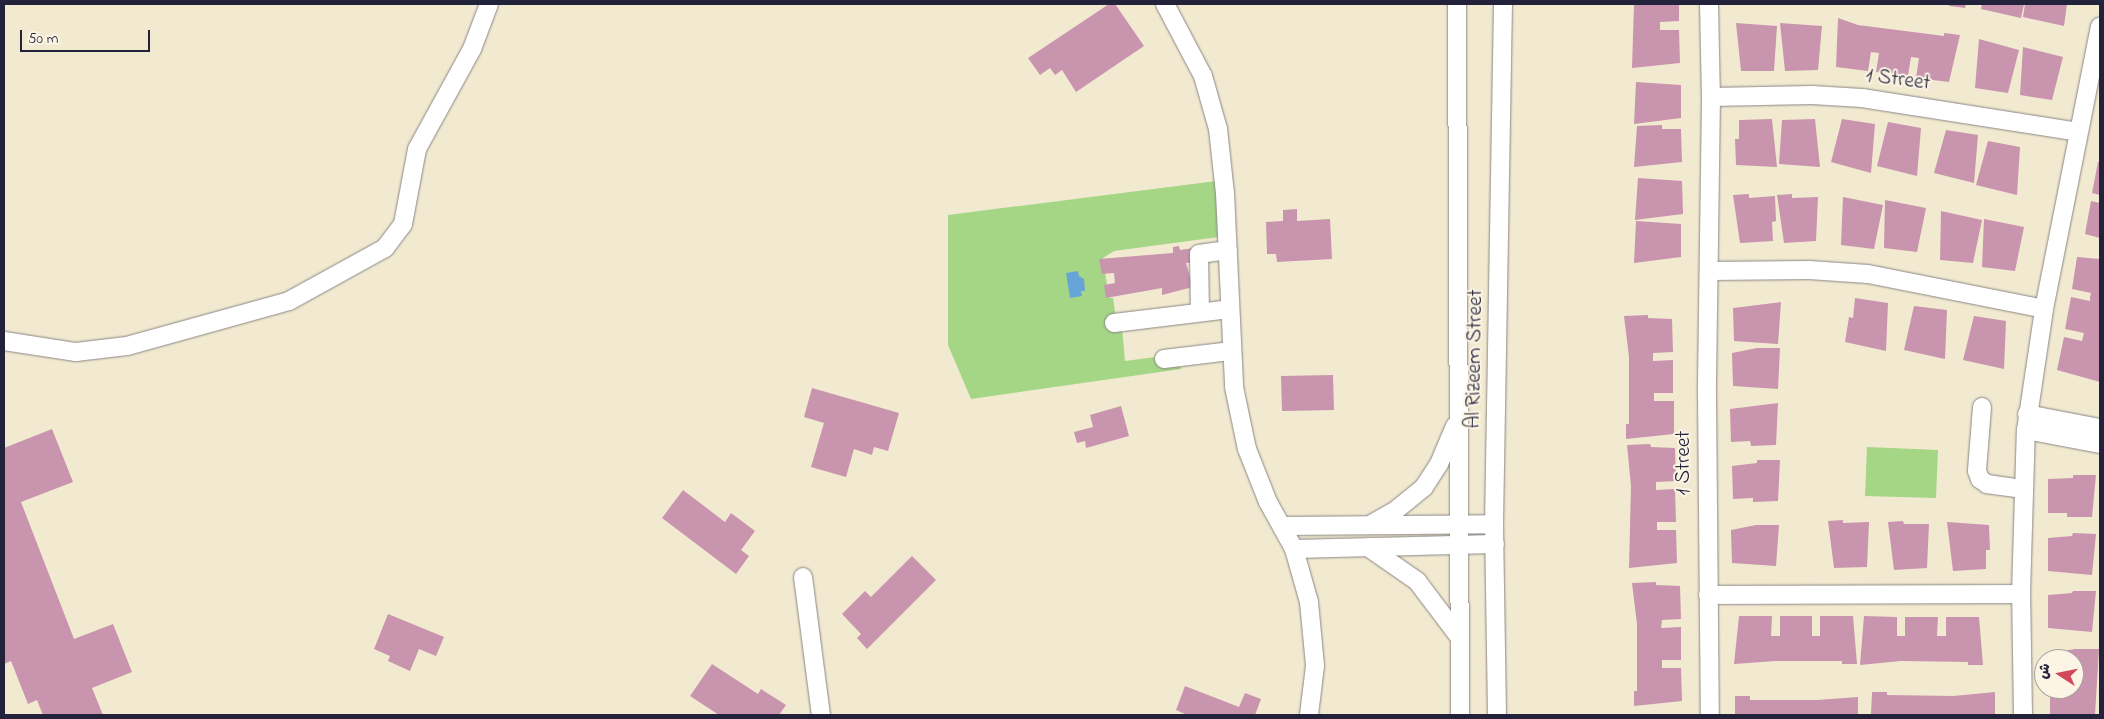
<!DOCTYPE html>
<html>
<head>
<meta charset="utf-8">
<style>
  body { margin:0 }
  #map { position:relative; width:2104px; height:719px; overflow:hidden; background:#f2ead0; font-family:"Indie Flower","Playpen Sans Arabic",sans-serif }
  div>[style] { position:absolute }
  .green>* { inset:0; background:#a4d685 }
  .water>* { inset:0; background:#67a4d8 }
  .building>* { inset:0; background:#c994ad }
  .roads { filter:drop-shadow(0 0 1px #8a8686) drop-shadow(0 0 1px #8a8686) }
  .minor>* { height:18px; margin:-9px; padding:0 9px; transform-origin:9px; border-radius:9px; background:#fff }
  span { translate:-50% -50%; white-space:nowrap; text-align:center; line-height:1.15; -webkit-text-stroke:4px #fcf5e5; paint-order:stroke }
  .street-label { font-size:21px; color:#22223b }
  .frame { position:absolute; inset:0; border:5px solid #22223b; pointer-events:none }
  .north { position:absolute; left:2034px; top:649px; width:50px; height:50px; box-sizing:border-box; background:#fcf5e5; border:1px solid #a5a1a1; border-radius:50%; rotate:281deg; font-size:14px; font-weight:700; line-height:20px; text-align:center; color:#22223b }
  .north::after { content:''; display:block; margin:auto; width:18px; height:22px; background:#d1495b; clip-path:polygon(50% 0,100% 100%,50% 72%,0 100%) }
  .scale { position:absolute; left:20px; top:30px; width:130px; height:22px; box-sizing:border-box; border:2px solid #22223b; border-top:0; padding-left:6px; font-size:15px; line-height:18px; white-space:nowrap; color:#22223b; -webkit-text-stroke:4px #fcf5e5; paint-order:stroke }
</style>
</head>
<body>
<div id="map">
  <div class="green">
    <i style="clip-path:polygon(1224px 180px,1226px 236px,1114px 251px,1103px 258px,1109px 298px,1113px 298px,1116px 318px,1122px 328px,1125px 361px,1178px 354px,1181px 369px,971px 399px,948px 345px,948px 215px)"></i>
    <i style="clip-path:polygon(1867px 447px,1938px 450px,1936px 498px,1865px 496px)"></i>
  </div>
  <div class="water">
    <i style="clip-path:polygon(1078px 271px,1079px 276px,1084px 279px,1085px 291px,1081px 291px,1082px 296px,1070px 298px,1066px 273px)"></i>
  </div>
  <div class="building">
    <i style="clip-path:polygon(1109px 4px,1115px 4px,1144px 46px,1076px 92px,1062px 70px,1055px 75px,1050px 68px,1040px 75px,1028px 58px)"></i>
    <i style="clip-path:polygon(1634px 4px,1679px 4px,1679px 21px,1660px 22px,1660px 30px,1679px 30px,1680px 63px,1632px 68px)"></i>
    <i style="clip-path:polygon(1950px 4px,1966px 4px,1965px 8px,1949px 6px)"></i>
    <i style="clip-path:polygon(1982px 4px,2024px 4px,2021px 18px,1981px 9px)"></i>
    <i style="clip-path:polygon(2025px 4px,2067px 4px,2064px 26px,2023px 17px)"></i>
    <i style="clip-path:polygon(1838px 18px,1858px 25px,1944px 36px,1944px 33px,1960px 35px,1949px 82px,1916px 78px,1919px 58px,1911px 57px,1908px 76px,1876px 72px,1879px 53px,1871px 52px,1868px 71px,1836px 67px)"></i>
    <i style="clip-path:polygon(1736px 23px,1777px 26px,1774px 71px,1741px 71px)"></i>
    <i style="clip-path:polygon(1780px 23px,1822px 26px,1818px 70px,1785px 71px)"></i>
    <i style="clip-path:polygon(1979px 39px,2019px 50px,2008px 93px,1975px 88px)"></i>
    <i style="clip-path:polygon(2023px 47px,2063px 57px,2052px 100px,2020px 95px)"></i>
    <i style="clip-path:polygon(1636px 82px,1681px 85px,1681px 118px,1634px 124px)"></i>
    <i style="clip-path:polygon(1772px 119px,1777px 167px,1736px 165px,1735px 139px,1739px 139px,1739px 120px)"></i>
    <i style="clip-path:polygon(1815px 119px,1820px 167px,1779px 164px,1782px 120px)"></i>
    <i style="clip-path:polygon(1842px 119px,1875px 124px,1871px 173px,1831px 162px)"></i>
    <i style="clip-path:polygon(1888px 122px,1921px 128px,1917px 176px,1877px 166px)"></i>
    <i style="clip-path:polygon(1662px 125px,1662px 129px,1681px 129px,1682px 162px,1634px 167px,1637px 126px)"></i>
    <i style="clip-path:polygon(1946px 130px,1978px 135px,1974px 183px,1934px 173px)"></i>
    <i style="clip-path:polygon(1988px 141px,2020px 147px,2017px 195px,1976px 185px)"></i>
    <i style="clip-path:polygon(2098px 162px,2100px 162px,2100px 195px,2092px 193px)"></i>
    <i style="clip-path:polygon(1638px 178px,1682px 181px,1683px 214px,1635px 220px)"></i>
    <i style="clip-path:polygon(1749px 194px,1749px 198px,1775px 196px,1776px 221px,1772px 222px,1773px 241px,1740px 243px,1733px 195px)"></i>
    <i style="clip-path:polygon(1792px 194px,1792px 198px,1818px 197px,1816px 241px,1784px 243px,1777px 195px)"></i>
    <i style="clip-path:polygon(1843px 197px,1883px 205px,1874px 249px,1841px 245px)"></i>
    <i style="clip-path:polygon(1885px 200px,1926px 208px,1917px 252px,1884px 248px)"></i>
    <i style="clip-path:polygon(2091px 201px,2100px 203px,2100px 238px,2085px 234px)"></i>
    <i style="clip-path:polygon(1297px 209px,1297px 221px,1330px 219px,1332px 259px,1277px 262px,1276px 254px,1267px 254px,1266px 222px,1283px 221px,1283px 210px)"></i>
    <i style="clip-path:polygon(1941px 211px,1982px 220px,1973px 263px,1940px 260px)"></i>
    <i style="clip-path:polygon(1984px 219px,2024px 227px,2015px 271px,1982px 267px)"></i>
    <i style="clip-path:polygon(1636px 221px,1681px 224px,1681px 257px,1634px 263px)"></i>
    <i style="clip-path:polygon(1179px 246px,1180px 250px,1194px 248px,1196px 262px,1186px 263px,1193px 287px,1162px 295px,1162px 288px,1106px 298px,1104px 285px,1115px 283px,1114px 273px,1102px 274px,1099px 259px,1173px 253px,1173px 247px)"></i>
    <i style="clip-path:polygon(2077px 257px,2100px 259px,2100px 382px,2057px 370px,2064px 337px,2082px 341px,2084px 333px,2065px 329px,2071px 297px,2090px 301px,2090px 297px,2091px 293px,2072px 289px)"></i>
    <i style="clip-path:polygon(1855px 298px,1888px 303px,1886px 351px,1845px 342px,1849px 317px,1853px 318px)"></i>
    <i style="clip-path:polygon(1781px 302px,1778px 344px,1734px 341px,1733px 308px)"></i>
    <i style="clip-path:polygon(1914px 306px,1947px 310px,1945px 359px,1904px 350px)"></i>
    <i style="clip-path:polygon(1648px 315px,1648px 318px,1672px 319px,1673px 352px,1653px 353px,1653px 361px,1673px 360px,1673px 393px,1654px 393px,1654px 401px,1674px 401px,1674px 434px,1626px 439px,1626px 424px,1629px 424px,1629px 357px,1624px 316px)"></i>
    <i style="clip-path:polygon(1974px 316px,2006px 321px,2004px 369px,1963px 360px)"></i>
    <i style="clip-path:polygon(1757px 348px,1780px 348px,1778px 389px,1733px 386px,1732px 353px)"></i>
    <i style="clip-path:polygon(1333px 375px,1334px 410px,1282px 411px,1281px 376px)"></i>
    <i style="clip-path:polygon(812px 388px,899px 413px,888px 451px,874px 447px,872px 455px,854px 449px,846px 477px,811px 467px,824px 423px,804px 417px)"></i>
    <i style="clip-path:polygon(1778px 403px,1776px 445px,1751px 446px,1750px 441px,1731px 442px,1730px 409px)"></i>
    <i style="clip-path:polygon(1121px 406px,1129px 436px,1086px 448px,1085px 441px,1077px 443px,1074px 432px,1093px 427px,1090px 415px)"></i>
    <i style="clip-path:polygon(52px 429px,73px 482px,21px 502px,74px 639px,113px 624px,132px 672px,92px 688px,103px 715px,43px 715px,37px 700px,28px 704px,11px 661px,4px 664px,4px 448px)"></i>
    <i style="clip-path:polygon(1650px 444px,1651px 447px,1675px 448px,1676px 481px,1656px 482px,1656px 490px,1675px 489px,1676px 522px,1657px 522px,1657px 530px,1676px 530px,1677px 563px,1629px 568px,1631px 486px,1627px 445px)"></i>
    <i style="clip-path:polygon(1757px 460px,1780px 460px,1778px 501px,1753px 502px,1753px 498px,1733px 499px,1732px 466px,1757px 463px)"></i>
    <i style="clip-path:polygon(2073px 475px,2096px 475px,2092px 517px,2067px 517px,2067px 513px,2048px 513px,2048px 479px,2073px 478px)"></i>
    <i style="clip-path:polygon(683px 490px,725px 522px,731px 513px,755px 531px,741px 550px,749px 556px,736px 574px,662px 518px)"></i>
    <i style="clip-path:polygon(1843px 520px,1843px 523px,1869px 522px,1867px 567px,1834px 568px,1828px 521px)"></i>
    <i style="clip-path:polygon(1903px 521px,1904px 524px,1929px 524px,1927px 568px,1894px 570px,1888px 522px)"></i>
    <i style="clip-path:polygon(1947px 522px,1989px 525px,1990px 550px,1986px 550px,1986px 569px,1953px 571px)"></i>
    <i style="clip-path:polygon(1756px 525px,1779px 525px,1776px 566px,1732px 563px,1731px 530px)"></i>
    <i style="clip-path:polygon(2073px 533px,2096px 534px,2092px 575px,2048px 571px,2048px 538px,2072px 536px)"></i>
    <i style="clip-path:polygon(912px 556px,936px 580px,867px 649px,857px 638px,861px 634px,842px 614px,865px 591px,871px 597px)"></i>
    <i style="clip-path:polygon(1656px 582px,1656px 585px,1680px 586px,1681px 619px,1662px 620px,1661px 628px,1681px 627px,1681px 660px,1662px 660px,1662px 668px,1681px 668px,1682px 701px,1634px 706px,1634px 691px,1637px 691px,1637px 624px,1632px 583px)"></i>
    <i style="clip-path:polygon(2073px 591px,2096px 591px,2092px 632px,2048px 628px,2048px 595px,2072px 593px)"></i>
    <i style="clip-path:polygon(388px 614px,444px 637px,436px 656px,419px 649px,410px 671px,388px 661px,390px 656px,374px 649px)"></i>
    <i style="clip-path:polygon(1739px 616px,1772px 616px,1771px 636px,1780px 636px,1780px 616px,1812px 616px,1812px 636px,1820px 636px,1820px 616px,1853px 616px,1857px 664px,1842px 664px,1842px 661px,1776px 661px,1734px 664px)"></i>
    <i style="clip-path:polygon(1864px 616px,1897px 617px,1897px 636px,1905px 636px,1905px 617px,1938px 617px,1937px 636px,1946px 636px,1946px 617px,1979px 617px,1983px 665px,1968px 665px,1968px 662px,1901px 661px,1860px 665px)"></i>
    <i style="clip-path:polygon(2075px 649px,2099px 649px,2095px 715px,2050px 715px,2050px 694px,2070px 695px,2070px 689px,2074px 689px,2074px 659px,2051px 659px,2050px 653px)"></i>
    <i style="clip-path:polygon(712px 664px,758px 694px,761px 689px,786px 705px,779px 715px,719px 715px,690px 696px)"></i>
    <i style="clip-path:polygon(1185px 686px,1239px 707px,1245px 693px,1261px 699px,1255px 715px,1187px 715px,1176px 710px)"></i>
    <i style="clip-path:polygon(1872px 692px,1887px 692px,1887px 695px,1953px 696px,1995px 692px,1995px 715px,1871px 715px)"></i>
    <i style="clip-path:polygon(1735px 696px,1750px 696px,1750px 700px,1817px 700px,1858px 697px,1858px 715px,1735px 715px)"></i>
  </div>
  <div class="roads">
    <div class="minor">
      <i style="left:1165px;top:4px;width:81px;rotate:62.2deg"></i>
      <i style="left:1203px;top:76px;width:55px;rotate:74.2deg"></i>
      <i style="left:1218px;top:129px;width:64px;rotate:83.8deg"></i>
      <i style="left:1225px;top:193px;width:194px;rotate:87.3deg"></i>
      <i style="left:1234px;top:387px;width:63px;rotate:78.2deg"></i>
      <i style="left:1247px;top:449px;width:57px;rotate:68.4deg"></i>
      <i style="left:1268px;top:502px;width:54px;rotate:61deg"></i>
      <i style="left:1294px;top:549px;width:55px;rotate:74.2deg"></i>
      <i style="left:1309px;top:602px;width:64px;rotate:84.6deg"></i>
      <i style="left:1315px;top:666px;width:49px;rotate:97deg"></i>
      <i style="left:1457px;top:4px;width:711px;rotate:89.76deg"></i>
      <i style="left:1709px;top:4px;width:93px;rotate:88.8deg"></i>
      <i style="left:1711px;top:97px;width:297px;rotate:90.8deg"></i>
      <i style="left:1707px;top:394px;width:321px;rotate:89.5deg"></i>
      <i style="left:1711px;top:97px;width:101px;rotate:-1.1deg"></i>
      <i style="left:1812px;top:95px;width:50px;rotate:3.4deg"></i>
      <i style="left:1862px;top:98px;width:219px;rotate:8.9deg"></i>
      <i style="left:1710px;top:271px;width:99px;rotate:-0.6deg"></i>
      <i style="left:1809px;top:270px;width:59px;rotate:3.9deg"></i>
      <i style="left:1868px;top:274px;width:179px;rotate:11.2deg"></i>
      <i style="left:1200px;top:312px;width:58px;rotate:-91deg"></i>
      <i style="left:1199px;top:254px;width:29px;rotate:-8deg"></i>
      <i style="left:1114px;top:323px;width:116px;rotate:-6.9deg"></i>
      <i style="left:4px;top:341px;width:73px;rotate:8.7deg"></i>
      <i style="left:76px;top:352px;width:51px;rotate:-6.7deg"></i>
      <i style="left:127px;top:346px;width:168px;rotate:-15.5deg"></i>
      <i style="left:289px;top:301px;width:110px;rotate:-28.9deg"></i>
      <i style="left:385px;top:248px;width:30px;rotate:-53deg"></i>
      <i style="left:403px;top:224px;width:76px;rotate:-79.4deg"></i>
      <i style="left:417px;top:149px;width:114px;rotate:-61.2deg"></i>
      <i style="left:472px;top:49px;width:48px;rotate:-69.3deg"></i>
      <i style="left:1164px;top:359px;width:66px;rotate:-6.9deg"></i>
      <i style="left:1982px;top:407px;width:64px;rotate:94.5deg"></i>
      <i style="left:1977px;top:471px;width:9px;rotate:69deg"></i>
      <i style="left:1980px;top:479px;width:9px;rotate:36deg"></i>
      <i style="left:1987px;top:484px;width:35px;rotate:8deg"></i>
      <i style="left:2027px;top:414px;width:74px;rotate:10.9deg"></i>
      <i style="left:2026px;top:430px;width:75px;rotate:10.7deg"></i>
      <i style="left:1373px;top:523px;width:26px;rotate:-29deg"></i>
      <i style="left:1396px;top:510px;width:36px;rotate:-39deg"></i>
      <i style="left:1424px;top:487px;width:27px;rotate:-57deg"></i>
      <i style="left:1439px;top:464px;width:41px;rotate:-67.2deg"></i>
      <i style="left:1283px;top:526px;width:211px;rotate:-0.5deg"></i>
      <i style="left:1368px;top:547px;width:60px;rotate:34.8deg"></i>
      <i style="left:1417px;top:581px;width:71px;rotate:53deg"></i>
      <i style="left:1294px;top:549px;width:201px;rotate:-1.4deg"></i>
      <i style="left:803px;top:577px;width:139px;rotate:82.6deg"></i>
      <i style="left:1708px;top:595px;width:313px;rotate:-0.2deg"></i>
      <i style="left:1497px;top:715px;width:191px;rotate:-90.9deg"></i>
      <i style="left:1494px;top:524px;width:520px;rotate:-89.01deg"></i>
      <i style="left:2023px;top:715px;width:121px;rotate:-90.9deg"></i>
      <i style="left:2021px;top:594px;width:164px;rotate:-88.3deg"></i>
      <i style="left:2026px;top:430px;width:122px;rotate:-81.5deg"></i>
      <i style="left:2044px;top:309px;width:288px;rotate:-78.8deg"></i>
    </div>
  </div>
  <div class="street-label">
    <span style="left:1898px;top:80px;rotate:7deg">1 Street</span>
    <span style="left:1475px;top:359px;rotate:-89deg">Al Rizeem Street</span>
    <span style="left:1684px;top:463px;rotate:-90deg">1 Street</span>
  </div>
  <div class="frame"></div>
  <div class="north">ش</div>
  <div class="scale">50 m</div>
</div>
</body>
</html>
